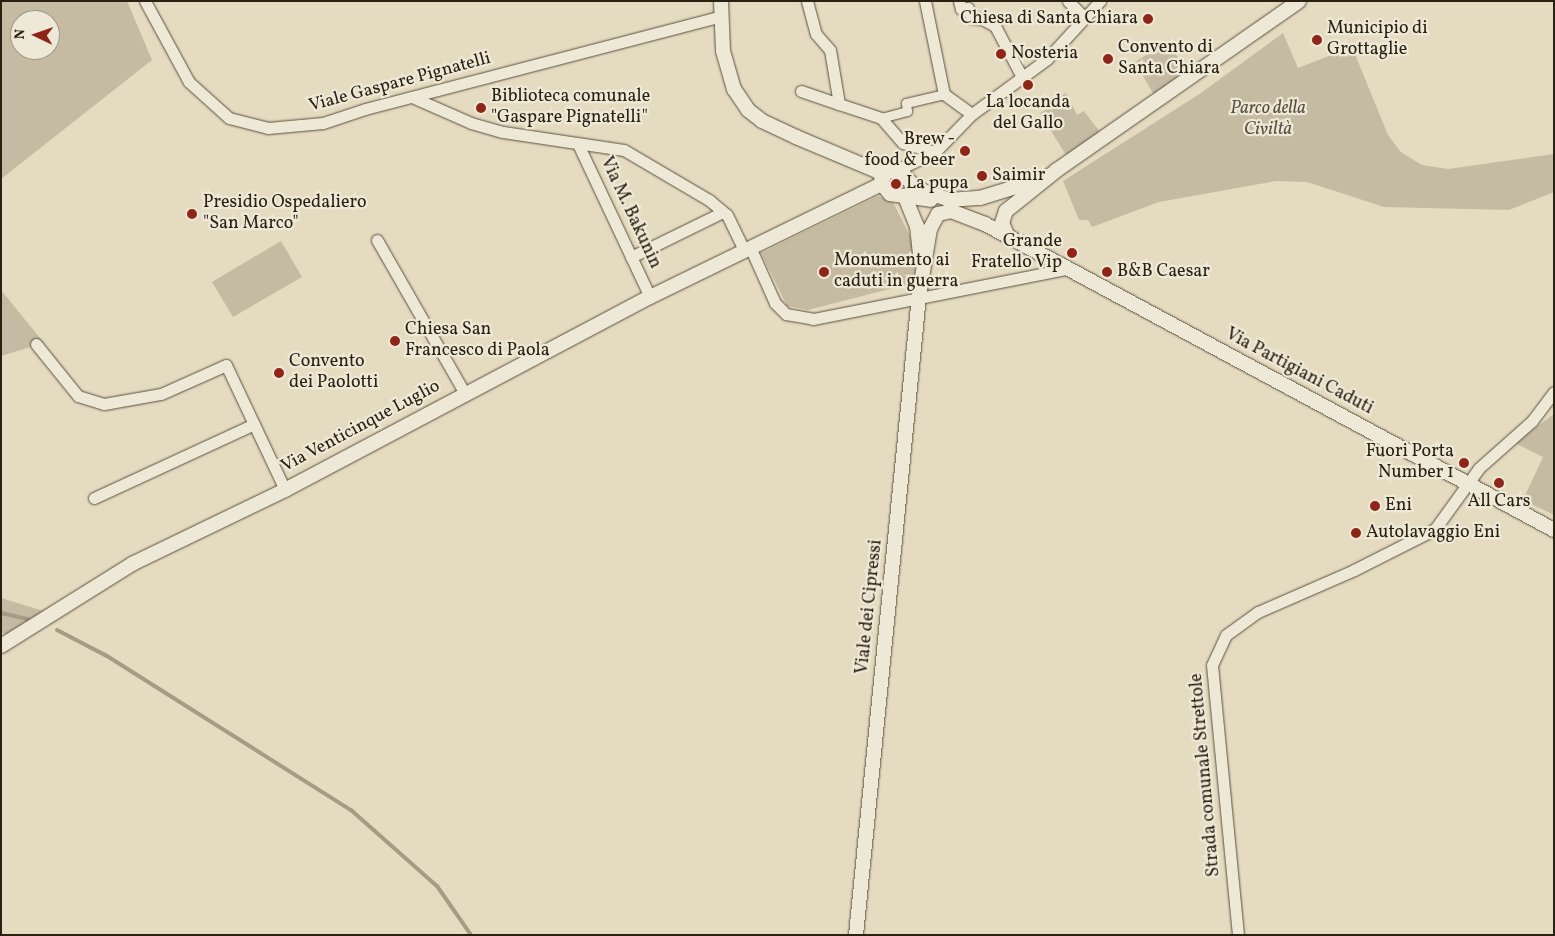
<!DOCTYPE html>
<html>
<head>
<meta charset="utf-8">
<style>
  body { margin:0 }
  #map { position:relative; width:1555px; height:936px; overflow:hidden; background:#e5dbc0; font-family:Vollkorn,serif }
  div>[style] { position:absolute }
  .green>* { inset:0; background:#c5bba3 }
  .stream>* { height:4px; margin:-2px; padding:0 2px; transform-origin:2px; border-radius:2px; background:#a69c85 }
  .roads { filter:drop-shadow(0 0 1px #5a503e) drop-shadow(0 0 1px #5a503e) }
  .pedestrian>* { height:9px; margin:-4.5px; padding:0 4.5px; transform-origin:4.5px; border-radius:4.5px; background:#eee8d6 }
  .minor>* { height:11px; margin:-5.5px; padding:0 5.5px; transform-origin:5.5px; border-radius:5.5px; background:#eee8d6 }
  .tertiary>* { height:14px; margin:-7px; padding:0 7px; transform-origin:7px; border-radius:7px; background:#eee8d6 }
  .dots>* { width:14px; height:14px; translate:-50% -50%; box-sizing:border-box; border:2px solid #eee8d6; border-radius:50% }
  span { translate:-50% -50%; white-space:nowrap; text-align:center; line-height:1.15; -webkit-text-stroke:4.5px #eee8d6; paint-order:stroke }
  .poi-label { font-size:18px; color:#2b2113 }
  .right { translate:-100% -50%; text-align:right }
  .left { translate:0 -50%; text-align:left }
  .street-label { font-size:18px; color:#2b2113 }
  .park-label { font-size:18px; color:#594f3e; font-style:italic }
  .frame { position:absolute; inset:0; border:2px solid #2b2113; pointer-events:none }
  .north { position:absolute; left:10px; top:10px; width:50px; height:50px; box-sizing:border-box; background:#eee8d6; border:1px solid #a09888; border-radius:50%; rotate:273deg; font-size:14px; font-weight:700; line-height:20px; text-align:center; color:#2b2113 }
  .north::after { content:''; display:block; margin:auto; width:18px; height:22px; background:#8f2418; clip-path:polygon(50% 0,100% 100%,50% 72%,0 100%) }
</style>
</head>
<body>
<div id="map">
  <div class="green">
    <i style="clip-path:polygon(evenodd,1px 1px,127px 1px,152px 60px,1px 179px,1px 1px,20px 20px,50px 20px,50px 50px,20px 50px,20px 20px)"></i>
    <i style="clip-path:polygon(1283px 33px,1298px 68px,1352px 47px,1388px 135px,1401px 152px,1422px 165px,1448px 169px,1554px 154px,1554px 192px,1509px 210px,1384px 207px,1307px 182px,1276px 181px,1159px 202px,1092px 227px,1088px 220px,1079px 220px,1063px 181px,1201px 93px)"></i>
    <i style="clip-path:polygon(1169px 41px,1186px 73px,1154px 95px,1135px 62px)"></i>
    <i style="clip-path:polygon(1066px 93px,1077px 115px,1084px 111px,1100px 132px,1066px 155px,1040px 113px,1056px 104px,1055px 100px)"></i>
    <i style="clip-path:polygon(878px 196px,893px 202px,918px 252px,913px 283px,808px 310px,787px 306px,761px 253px)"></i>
    <i style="clip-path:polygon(281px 241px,302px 277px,233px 317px,212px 282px)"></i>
    <i style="clip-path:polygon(1px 290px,44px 343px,1px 356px)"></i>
    <i style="clip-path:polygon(1554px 414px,1554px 515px,1523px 500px,1543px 457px,1515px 443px)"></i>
    <i style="clip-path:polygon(1px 598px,44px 611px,10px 636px,1px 632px)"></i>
  </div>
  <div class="stream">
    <i style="left:1px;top:613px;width:27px;rotate:13deg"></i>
    <i style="left:57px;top:630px;width:56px;rotate:27.5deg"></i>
    <i style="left:107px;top:656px;width:289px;rotate:32.3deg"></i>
    <i style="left:351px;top:810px;width:115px;rotate:41.5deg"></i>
    <i style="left:437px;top:886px;width:60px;rotate:55.2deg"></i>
  </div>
  <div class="roads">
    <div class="pedestrian">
      <i style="left:881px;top:118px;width:27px;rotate:-15deg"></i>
      <i style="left:907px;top:111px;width:8px;rotate:-97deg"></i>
      <i style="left:906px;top:103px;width:39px;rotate:-13deg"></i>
    </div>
    <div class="minor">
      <i style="left:145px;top:1px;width:92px;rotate:61.5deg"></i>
      <i style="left:189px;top:82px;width:54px;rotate:42deg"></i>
      <i style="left:229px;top:118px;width:40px;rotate:14.4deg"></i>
      <i style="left:268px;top:128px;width:55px;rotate:-5.2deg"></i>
      <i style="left:323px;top:123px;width:44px;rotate:-18.4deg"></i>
      <i style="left:365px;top:109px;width:368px;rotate:-14.6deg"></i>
      <i style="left:807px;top:1px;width:34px;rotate:75deg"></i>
      <i style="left:816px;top:34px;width:21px;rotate:49deg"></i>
      <i style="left:830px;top:50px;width:55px;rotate:80.5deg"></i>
      <i style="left:839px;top:104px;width:44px;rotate:18.4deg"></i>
      <i style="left:881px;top:118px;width:33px;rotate:49deg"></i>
      <i style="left:903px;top:143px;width:33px;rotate:16deg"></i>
      <i style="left:925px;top:1px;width:95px;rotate:78.5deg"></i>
      <i style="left:944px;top:94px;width:34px;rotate:36deg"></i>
      <i style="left:959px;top:1px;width:8px;rotate:76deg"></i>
      <i style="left:961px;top:9px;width:7px;rotate:-8deg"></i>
      <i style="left:968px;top:8px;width:10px;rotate:73deg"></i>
      <i style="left:971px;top:18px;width:11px;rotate:5deg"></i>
      <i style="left:982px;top:19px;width:15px;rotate:28deg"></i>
      <i style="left:995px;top:26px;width:58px;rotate:62.1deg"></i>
      <i style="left:1068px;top:1px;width:21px;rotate:45deg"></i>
      <i style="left:801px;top:91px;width:40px;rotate:18.9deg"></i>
      <i style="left:412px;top:97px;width:64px;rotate:23.8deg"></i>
      <i style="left:471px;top:123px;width:33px;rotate:16deg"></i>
      <i style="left:503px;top:132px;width:122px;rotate:8.5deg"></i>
      <i style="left:624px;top:150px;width:99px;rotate:30.5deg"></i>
      <i style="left:709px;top:200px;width:23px;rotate:40deg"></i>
      <i style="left:727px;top:215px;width:39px;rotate:64deg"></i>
      <i style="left:578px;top:144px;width:169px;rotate:64.8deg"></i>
      <i style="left:897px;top:170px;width:42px;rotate:-25.3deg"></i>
      <i style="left:935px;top:152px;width:53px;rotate:-45.8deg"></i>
      <i style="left:972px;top:114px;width:93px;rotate:-36.3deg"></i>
      <i style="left:1047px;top:59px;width:79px;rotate:-47.6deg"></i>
      <i style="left:377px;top:240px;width:175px;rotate:60.2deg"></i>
      <i style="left:750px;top:247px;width:61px;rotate:65.9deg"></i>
      <i style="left:775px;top:303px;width:16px;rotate:45deg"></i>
      <i style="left:786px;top:314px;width:27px;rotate:10deg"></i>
      <i style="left:813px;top:319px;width:258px;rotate:-11.2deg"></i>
      <i style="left:631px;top:257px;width:102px;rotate:-26.1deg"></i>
      <i style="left:36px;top:344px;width:67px;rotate:51.1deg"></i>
      <i style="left:78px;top:396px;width:27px;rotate:17deg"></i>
      <i style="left:104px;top:404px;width:58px;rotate:-10deg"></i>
      <i style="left:161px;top:394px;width:71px;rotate:-24deg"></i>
      <i style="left:226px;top:365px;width:138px;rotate:64.7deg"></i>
      <i style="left:94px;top:498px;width:176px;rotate:-24.8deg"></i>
      <i style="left:1238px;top:935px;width:271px;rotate:-95.5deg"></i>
      <i style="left:1212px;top:665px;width:33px;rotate:-65deg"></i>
      <i style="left:1226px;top:635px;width:39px;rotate:-36deg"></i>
      <i style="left:1258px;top:612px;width:105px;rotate:-23.6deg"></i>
      <i style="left:1354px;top:570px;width:91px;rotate:-26.8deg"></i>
      <i style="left:1435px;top:529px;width:75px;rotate:-54.2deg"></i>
      <i style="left:1479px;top:468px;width:71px;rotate:-41.6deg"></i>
      <i style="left:1532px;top:421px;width:36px;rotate:-53deg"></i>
    </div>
    <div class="tertiary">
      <i style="left:721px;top:1px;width:50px;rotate:87.7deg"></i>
      <i style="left:723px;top:51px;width:40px;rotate:74deg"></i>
      <i style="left:734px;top:89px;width:25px;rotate:56deg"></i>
      <i style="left:748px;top:110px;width:18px;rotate:38deg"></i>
      <i style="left:762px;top:121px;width:38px;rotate:25deg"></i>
      <i style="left:796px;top:137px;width:88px;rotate:22.8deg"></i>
      <i style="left:877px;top:171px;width:14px;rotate:-4deg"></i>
      <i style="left:881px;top:175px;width:9px;rotate:84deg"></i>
      <i style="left:882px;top:184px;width:13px;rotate:51deg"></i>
      <i style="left:890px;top:194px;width:41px;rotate:8.3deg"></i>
      <i style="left:905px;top:197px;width:31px;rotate:68deg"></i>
      <i style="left:917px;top:226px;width:28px;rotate:84deg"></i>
      <i style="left:1008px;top:237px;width:15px;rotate:-113deg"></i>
      <i style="left:1002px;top:223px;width:13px;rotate:-72deg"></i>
      <i style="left:1006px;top:211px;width:65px;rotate:-38.8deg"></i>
      <i style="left:1057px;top:170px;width:295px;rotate:-34.9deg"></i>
      <i style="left:1px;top:646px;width:155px;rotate:-32deg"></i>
      <i style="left:132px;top:564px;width:170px;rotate:-25.8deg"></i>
      <i style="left:285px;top:490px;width:413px;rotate:-27.9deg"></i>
      <i style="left:650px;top:297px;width:256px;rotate:-26deg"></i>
      <i style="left:880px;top:185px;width:14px;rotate:-65deg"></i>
      <i style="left:886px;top:172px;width:14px;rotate:-8deg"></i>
      <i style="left:900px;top:170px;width:23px;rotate:50deg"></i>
      <i style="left:915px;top:188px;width:36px;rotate:19deg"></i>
      <i style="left:949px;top:200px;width:31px;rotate:-4deg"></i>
      <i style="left:980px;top:198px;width:71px;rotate:-17.2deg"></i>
      <i style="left:856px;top:935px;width:642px;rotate:-84.37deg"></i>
      <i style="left:919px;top:296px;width:68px;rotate:-80.7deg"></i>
      <i style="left:930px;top:229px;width:17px;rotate:-62deg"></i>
      <i style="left:938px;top:214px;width:13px;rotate:-13deg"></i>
      <i style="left:951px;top:211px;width:36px;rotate:21deg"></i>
      <i style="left:985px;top:224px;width:646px;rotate:28.27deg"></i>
    </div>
  </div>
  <div class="dots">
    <i style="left:1148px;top:19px;background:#8f2418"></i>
    <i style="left:1317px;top:40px;background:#8f2418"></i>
    <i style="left:1001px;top:54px;background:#8f2418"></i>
    <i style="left:1108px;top:59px;background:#8f2418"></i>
    <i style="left:1028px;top:85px;background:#8f2418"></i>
    <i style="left:481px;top:108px;background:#8f2418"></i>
    <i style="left:965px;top:151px;background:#8f2418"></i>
    <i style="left:982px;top:176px;background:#8f2418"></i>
    <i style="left:896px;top:184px;background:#8f2418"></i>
    <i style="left:192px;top:214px;background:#8f2418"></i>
    <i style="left:1072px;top:253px;background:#8f2418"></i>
    <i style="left:824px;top:272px;background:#8f2418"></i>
    <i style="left:1107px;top:272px;background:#8f2418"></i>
    <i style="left:395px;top:341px;background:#8f2418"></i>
    <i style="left:279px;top:373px;background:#8f2418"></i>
    <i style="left:1464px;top:463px;background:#8f2418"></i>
    <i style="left:1499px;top:483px;background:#8f2418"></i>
    <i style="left:1375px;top:506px;background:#8f2418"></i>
    <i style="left:1356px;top:533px;background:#8f2418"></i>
  </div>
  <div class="poi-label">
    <span class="right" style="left:1138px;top:19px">Chiesa di Santa Chiara</span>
    <span class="left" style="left:1327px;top:40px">Municipio di<br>Grottaglie</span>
    <span class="left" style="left:1118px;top:59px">Convento di<br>Santa Chiara</span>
    <span class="left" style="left:1011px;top:54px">Nosteria</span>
    <span class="left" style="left:491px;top:108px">Biblioteca comunale<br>"Gaspare Pignatelli"</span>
    <span style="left:1028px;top:114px">La locanda<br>del Gallo</span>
    <span class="right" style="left:955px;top:151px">Brew -<br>food &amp; beer</span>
    <span class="left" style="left:992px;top:176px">Saimir</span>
    <span class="left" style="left:906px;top:184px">La pupa</span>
    <span class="left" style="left:203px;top:214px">Presidio Ospedaliero<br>"San Marco"</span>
    <span class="right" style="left:1062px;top:253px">Grande<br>Fratello Vip</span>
    <span class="left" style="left:834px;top:272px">Monumento ai<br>caduti in guerra</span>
    <span class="left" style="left:1117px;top:272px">B&amp;B Caesar</span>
    <span class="left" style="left:405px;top:341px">Chiesa San<br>Francesco di Paola</span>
    <span class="left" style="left:289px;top:373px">Convento<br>dei Paolotti</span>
    <span class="right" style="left:1454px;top:463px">Fuori Porta<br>Number 1</span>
    <span style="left:1499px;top:502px">All Cars</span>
    <span class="left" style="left:1385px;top:506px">Eni</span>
    <span class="left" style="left:1366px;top:533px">Autolavaggio Eni</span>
  </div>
  <div class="street-label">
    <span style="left:400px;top:83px;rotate:-15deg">Viale Gaspare Pignatelli</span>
    <span style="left:630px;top:213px;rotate:65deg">Via M. Bakunin</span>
    <span style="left:1299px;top:372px;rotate:28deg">Via Partigiani Caduti</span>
    <span style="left:361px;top:427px;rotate:-28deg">Via Venticinque Luglio</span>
    <span style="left:870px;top:607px;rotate:-84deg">Viale dei Cipressi</span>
    <span style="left:1206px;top:775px;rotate:-95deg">Strada comunale Strettole</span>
  </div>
  <div class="park-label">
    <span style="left:1268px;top:120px">Parco della<br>Civiltà</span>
  </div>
  <div class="frame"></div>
  <div class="north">N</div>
</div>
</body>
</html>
